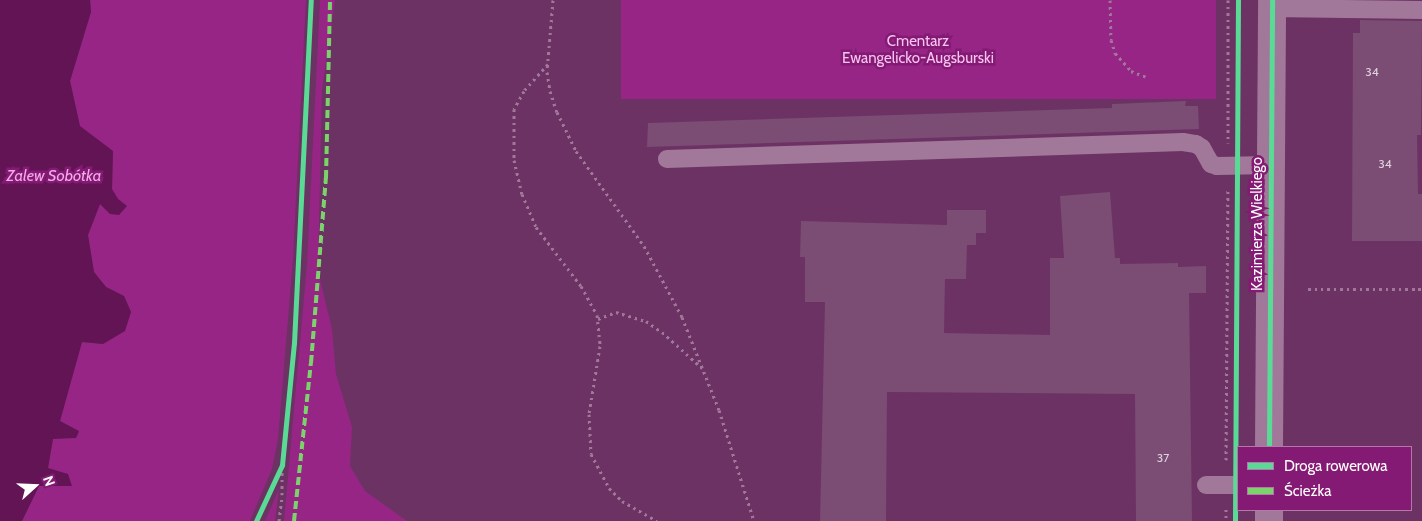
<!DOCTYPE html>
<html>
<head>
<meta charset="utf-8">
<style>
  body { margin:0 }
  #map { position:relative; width:1422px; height:521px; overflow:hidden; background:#6c3263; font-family:Cabin,sans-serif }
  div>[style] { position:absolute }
  .green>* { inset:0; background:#962586 }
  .water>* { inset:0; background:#631455 }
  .building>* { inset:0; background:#7b4c74 }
  .path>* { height:3px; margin-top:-1.5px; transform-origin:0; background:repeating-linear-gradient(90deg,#a2789a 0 2.5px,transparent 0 6.5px) }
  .service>* { height:18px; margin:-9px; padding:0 9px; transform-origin:9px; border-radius:9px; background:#a2789a }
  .tertiary>* { height:28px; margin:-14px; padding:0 14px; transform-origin:14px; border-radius:14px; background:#a2789a }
  .quiet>* { height:4px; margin-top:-2px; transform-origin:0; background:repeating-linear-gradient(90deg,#7cd36c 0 8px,transparent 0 12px) }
  .cycleway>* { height:5px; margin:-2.5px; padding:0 2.5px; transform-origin:2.5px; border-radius:2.5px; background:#5adb95 }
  span { translate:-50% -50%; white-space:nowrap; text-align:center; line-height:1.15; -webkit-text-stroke:5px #841a73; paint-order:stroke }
  .number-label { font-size:12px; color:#ded2dc }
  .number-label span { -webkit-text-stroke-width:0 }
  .park-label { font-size:15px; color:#f8c4f1 }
  .street-label { font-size:15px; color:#fff }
  .water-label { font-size:16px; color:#f3abe9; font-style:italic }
  .legend { position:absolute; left:1237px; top:446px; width:175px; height:65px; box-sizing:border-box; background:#841a73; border:1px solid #b576ab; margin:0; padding:6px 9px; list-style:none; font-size:15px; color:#fff }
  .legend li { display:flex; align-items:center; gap:10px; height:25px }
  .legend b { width:25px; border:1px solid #b576ab }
  .north { position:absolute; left:10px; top:461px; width:50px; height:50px; -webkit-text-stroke:4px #841a73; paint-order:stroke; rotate:70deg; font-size:14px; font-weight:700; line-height:20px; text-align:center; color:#fff }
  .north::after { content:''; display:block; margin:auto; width:18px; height:22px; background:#fff; clip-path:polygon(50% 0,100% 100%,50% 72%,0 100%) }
</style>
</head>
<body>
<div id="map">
  <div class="green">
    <i style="clip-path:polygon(90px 0,306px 0,293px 259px,278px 439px,272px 469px,250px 521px,22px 521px,39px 486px,72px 486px,48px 468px,53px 438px,76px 438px,79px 432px,60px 421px,82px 342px,103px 344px,124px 331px,131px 312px,124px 296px,106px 287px,94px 272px,88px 235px,100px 204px,118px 199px,112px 189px,113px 151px,80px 127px,70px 81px,91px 12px)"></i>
    <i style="clip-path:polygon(320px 0,335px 0,322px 90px,318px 271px,332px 329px,336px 374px,352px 427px,350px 466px,365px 491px,407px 521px,284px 521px,307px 264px)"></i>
    <i style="clip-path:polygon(621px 0,1216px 0,1216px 99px,621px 99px)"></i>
    <i style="clip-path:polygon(279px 489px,275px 521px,265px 521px)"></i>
  </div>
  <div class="water">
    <i style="clip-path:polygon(0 0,90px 0,91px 12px,70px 81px,80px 126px,113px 151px,112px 189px,118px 199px,127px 206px,119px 215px,110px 214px,100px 204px,88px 235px,94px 272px,106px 287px,124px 296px,131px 312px,125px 331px,103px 344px,82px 342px,60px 421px,79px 431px,76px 438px,53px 439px,48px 468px,68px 474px,72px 486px,39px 486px,22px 521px,0 521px)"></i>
  </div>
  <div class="building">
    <i style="clip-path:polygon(1360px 20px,1422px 21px,1421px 135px,1417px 135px,1418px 194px,1422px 194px,1422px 241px,1352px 241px,1353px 33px,1360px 33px)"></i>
    <i style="clip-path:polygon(1186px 101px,1185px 106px,1198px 106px,1199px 129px,647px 147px,648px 123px,1112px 108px,1112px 104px)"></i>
    <i style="clip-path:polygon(1110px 192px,1115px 258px,1120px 258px,1120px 264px,1178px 263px,1178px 267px,1206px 266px,1206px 293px,1189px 293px,1192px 521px,1136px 521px,1135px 394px,887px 392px,886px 521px,820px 521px,825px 302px,805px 302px,805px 257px,800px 257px,801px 221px,947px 225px,947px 210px,986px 210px,986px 233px,976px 233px,976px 245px,967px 245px,966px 279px,945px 279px,944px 333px,1050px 335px,1050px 258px,1064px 258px,1060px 196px)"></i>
  </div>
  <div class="path">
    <i style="left:553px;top:0;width:72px;rotate:94.8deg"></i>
    <i style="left:547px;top:72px;width:19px;rotate:81deg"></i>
    <i style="left:550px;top:91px;width:22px;rotate:72deg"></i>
    <i style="left:557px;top:112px;width:43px;rotate:64deg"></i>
    <i style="left:576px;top:151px;width:117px;rotate:54.4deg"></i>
    <i style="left:644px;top:246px;width:81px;rotate:61.8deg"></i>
    <i style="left:682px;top:317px;width:100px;rotate:68.3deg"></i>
    <i style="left:719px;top:410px;width:116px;rotate:72.5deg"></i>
    <i style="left:1110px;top:0;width:40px;rotate:88.6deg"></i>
    <i style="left:1111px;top:40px;width:14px;rotate:73deg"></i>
    <i style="left:1115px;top:53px;width:24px;rotate:48deg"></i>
    <i style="left:1131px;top:71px;width:19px;rotate:21deg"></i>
    <i style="left:1228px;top:0;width:143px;rotate:90deg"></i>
    <i style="left:548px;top:64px;width:36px;rotate:132deg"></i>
    <i style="left:524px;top:91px;width:21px;rotate:119deg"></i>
    <i style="left:514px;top:109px;width:51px;rotate:90deg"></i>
    <i style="left:514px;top:160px;width:35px;rotate:77deg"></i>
    <i style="left:522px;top:194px;width:36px;rotate:67deg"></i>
    <i style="left:536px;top:227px;width:74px;rotate:52.7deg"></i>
    <i style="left:581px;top:286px;width:33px;rotate:61deg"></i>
    <i style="left:597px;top:315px;width:31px;rotate:84deg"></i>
    <i style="left:600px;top:346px;width:69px;rotate:99.2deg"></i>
    <i style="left:589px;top:414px;width:40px;rotate:87.1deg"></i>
    <i style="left:591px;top:454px;width:38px;rotate:62deg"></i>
    <i style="left:609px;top:488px;width:18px;rotate:45deg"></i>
    <i style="left:622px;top:501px;width:40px;rotate:29.7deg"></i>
    <i style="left:1308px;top:289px;width:114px"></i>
    <i style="left:598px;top:319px;width:19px;rotate:-21deg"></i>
    <i style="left:616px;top:312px;width:31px;rotate:17deg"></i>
    <i style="left:646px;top:321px;width:19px;rotate:35deg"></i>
    <i style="left:662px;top:332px;width:54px;rotate:42deg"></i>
    <i style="left:1226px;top:460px;width:271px;rotate:-89.6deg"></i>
    <i style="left:1226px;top:509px;width:12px;rotate:90deg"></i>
    <i style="left:279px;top:521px;width:26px;rotate:-83deg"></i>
    <i style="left:282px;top:495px;width:30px;rotate:-90deg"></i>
  </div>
  <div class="service">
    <i style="left:1271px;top:8px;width:151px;rotate:0.8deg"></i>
    <i style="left:667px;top:159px;width:516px;rotate:-1.89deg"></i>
    <i style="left:1183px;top:142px;width:13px;rotate:9deg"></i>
    <i style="left:1196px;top:144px;width:7px;rotate:34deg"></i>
    <i style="left:1202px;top:148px;width:18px;rotate:61deg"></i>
    <i style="left:1211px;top:164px;width:6px;rotate:18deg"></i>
    <i style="left:1217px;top:166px;width:53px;rotate:-1.1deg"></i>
    <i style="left:1206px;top:485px;width:32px"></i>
  </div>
  <div class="tertiary">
    <i style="left:1269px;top:447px;width:447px;rotate:-89.6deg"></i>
    <i style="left:1269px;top:521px;width:11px;rotate:-90deg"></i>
  </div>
  <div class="quiet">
    <i style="left:294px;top:521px;width:159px;rotate:-83.9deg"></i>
    <i style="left:311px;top:363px;width:186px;rotate:-85.4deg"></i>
    <i style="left:326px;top:178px;width:178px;rotate:-88.7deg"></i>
  </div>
  <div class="cycleway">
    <i style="left:1269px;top:447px;width:447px;rotate:-89.6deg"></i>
    <i style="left:256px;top:521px;width:62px;rotate:-65.1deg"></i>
    <i style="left:282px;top:465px;width:123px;rotate:-84.4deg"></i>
    <i style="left:294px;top:343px;width:343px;rotate:-87.2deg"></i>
    <i style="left:1235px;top:521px;width:521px;rotate:-89.67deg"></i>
  </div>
  <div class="number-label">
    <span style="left:1372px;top:72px">34</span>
    <span style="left:1385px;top:164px">34</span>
    <span style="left:1163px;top:458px">37</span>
  </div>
  <div class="park-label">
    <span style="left:918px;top:50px">Cmentarz<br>Ewangelicko-Augsburski</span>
  </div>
  <div class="street-label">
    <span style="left:1258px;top:224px;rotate:-90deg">Kazimierza Wielkiego</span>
  </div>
  <div class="water-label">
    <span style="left:54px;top:176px">Zalew Sobótka</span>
  </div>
  <ul class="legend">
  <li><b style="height:6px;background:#5adb95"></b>Droga rowerowa</li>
  <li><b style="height:6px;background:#7cd36c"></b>Ścieżka</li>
  </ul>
  <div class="north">N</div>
</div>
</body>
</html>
